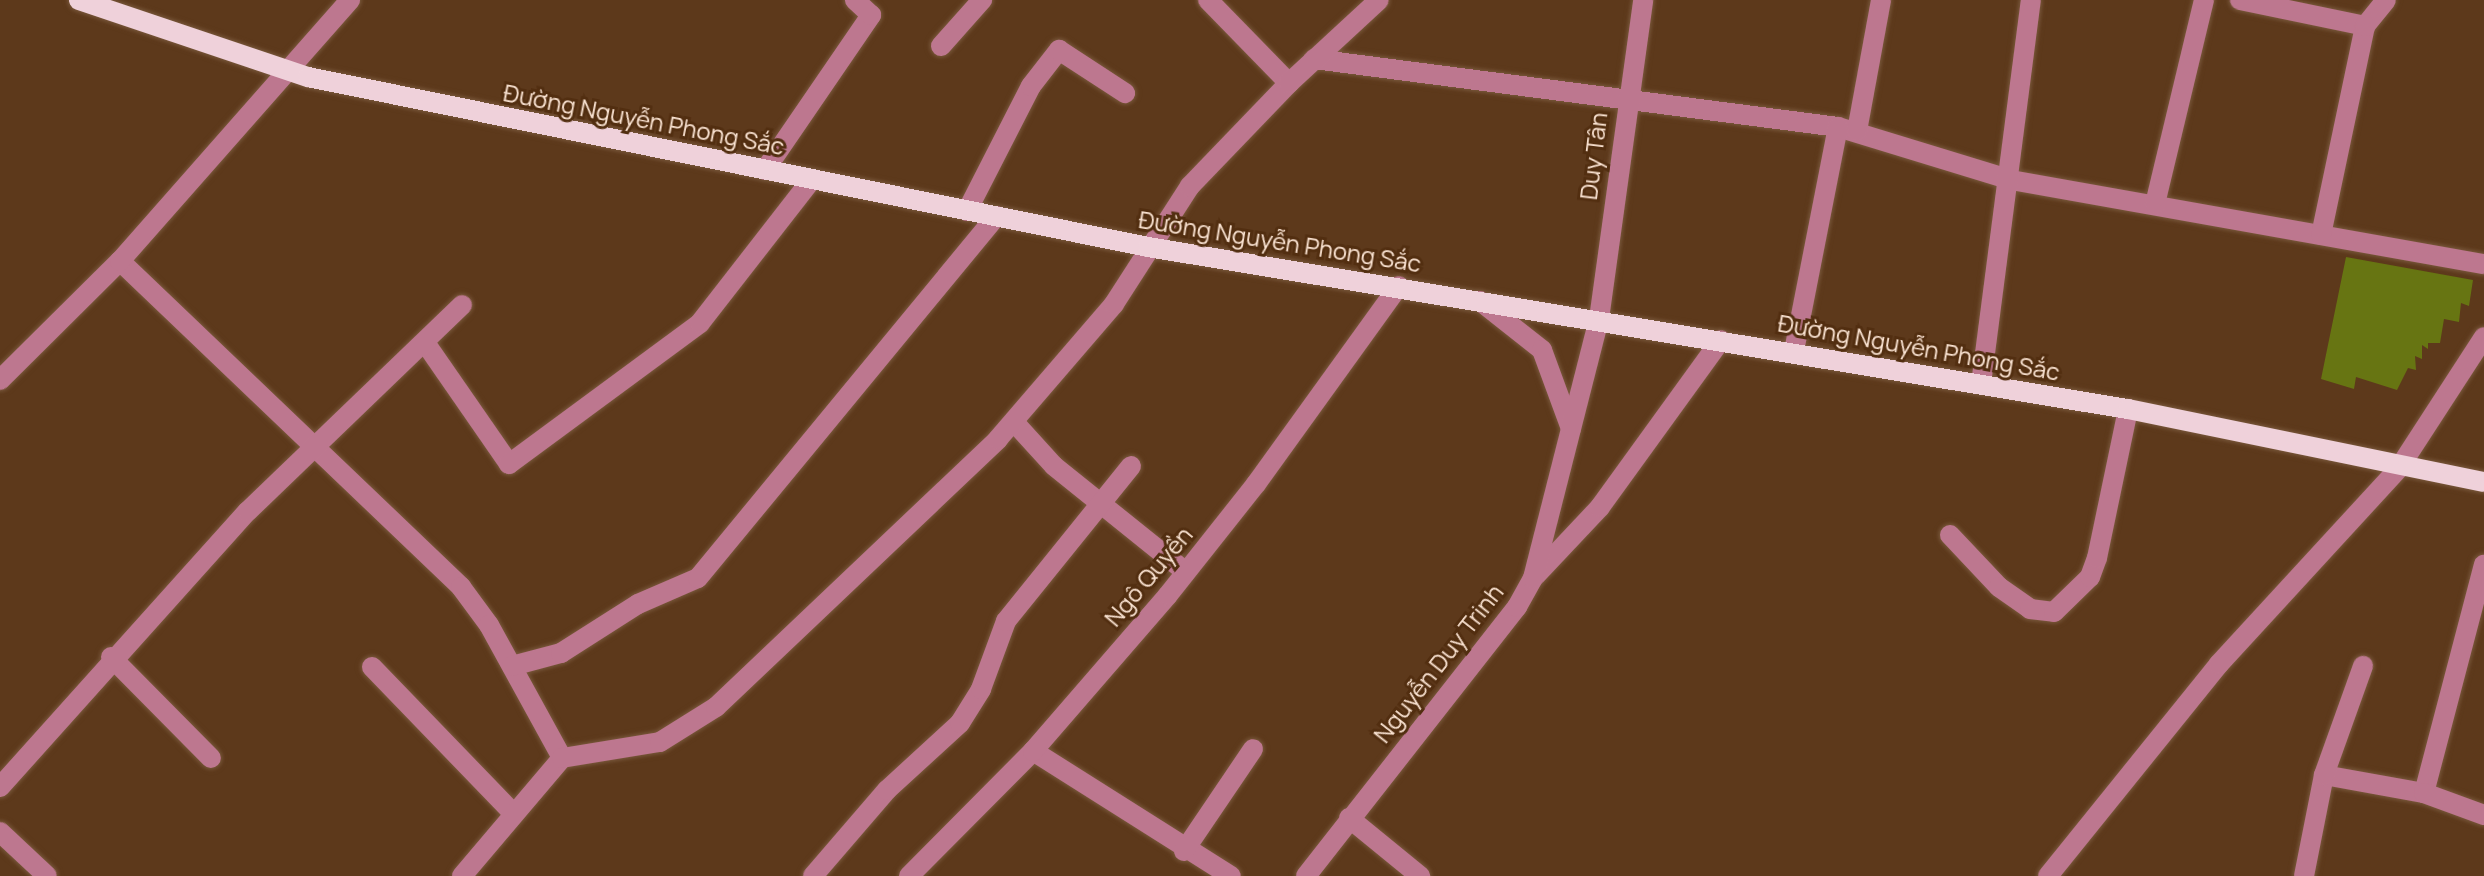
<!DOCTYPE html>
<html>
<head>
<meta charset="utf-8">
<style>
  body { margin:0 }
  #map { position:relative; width:2484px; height:876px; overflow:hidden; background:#5d391b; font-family:Manrope,sans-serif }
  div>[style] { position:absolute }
  .building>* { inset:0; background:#677512 }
  .roads { filter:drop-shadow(0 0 2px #79583c) drop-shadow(0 0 2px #79583c) }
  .minor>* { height:20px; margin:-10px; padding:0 10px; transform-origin:10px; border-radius:10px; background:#bd778f }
  .major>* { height:20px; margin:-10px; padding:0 10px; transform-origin:10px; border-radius:10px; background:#efd1da }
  span { translate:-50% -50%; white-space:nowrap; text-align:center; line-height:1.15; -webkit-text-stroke:6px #522e10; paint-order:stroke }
  .street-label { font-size:24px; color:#fae3d2 }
</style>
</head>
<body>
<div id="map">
  <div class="building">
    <i style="clip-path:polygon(2346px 257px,2473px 280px,2469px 306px,2461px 303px,2459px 322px,2444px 319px,2440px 343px,2428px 343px,2428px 349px,2422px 345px,2422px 359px,2415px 356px,2416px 370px,2408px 368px,2397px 390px,2356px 377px,2354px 389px,2321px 379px)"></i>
  </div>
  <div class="roads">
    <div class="minor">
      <i style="left:1208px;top:0;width:116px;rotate:45.7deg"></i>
      <i style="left:2240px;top:0;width:128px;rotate:11.7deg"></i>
      <i style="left:941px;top:46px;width:62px;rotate:-48.3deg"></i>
      <i style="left:1314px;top:59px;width:528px;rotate:7.39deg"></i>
      <i style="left:1838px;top:127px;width:181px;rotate:17deg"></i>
      <i style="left:2011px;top:180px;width:480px;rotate:10.1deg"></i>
      <i style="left:1857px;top:131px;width:133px;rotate:-79.6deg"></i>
      <i style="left:765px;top:170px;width:188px;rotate:-55.6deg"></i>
      <i style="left:871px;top:15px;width:22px;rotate:-137deg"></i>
      <i style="left:2155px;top:204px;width:210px;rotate:-76.5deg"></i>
      <i style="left:967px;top:211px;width:140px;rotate:-62.9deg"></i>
      <i style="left:1031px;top:86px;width:46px;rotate:-52.1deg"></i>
      <i style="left:1059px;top:50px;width:79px;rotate:33.1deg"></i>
      <i style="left:2321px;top:235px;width:214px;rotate:-78.1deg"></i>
      <i style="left:2365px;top:26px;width:33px;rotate:-51deg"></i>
      <i style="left:120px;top:261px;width:472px;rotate:43.7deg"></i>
      <i style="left:461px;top:587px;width:47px;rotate:53.6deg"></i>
      <i style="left:489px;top:625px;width:152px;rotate:61.2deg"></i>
      <i style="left:1480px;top:301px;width:79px;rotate:38.3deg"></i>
      <i style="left:1542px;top:350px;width:84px;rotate:69.8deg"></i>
      <i style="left:426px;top:344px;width:146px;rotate:55.3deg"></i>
      <i style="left:509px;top:464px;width:237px;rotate:-36.4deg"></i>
      <i style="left:700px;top:323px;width:182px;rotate:-52.1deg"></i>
      <i style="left:1794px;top:351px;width:228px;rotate:-78.9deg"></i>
      <i style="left:0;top:380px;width:169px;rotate:-44.8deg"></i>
      <i style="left:120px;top:261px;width:348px;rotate:-48.6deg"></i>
      <i style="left:1981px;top:384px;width:387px;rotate:-82.6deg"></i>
      <i style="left:1014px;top:422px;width:59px;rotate:47.7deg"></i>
      <i style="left:1054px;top:466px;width:169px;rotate:38.8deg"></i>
      <i style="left:1950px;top:535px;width:71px;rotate:46.7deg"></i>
      <i style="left:1999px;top:587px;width:38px;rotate:35deg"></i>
      <i style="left:2030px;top:609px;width:24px;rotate:7deg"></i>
      <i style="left:2054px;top:612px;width:50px;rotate:-44.2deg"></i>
      <i style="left:2090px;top:577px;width:20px;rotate:-70deg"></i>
      <i style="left:2097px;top:558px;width:152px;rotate:-78.2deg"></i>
      <i style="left:1536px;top:575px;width:93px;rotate:-46.7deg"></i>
      <i style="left:1600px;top:507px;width:206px;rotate:-54.1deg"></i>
      <i style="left:111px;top:657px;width:142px;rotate:45.3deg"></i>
      <i style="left:512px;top:666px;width:51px;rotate:-14.9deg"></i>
      <i style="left:561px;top:653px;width:91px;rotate:-32.5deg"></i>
      <i style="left:638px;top:604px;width:65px;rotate:-23.4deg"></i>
      <i style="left:698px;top:578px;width:469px;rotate:-50.5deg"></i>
      <i style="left:372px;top:667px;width:204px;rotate:46deg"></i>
      <i style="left:1033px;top:751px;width:234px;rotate:32.3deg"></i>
      <i style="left:2324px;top:775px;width:102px;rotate:10.2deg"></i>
      <i style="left:2424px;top:793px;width:236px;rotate:-75.3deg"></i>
      <i style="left:0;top:787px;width:371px;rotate:-48.1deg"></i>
      <i style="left:248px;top:511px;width:297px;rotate:-43.9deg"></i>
      <i style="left:2424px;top:793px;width:64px;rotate:20.1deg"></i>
      <i style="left:1349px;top:818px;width:92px;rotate:39.2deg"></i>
      <i style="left:0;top:832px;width:64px;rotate:43.1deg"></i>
      <i style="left:1184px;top:851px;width:123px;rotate:-55.9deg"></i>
      <i style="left:462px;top:876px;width:155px;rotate:-49.7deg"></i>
      <i style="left:562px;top:758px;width:99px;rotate:-9.3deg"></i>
      <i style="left:660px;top:742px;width:66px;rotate:-32deg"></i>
      <i style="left:716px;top:707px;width:389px;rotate:-43.5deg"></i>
      <i style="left:998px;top:439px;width:178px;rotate:-49.3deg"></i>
      <i style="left:1114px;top:304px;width:140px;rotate:-57.2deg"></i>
      <i style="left:1190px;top:186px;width:143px;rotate:-46.1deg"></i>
      <i style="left:1289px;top:83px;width:122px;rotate:-42.7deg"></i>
      <i style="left:813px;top:876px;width:113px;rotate:-49.3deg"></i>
      <i style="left:887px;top:790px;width:99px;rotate:-42.5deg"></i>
      <i style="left:960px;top:723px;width:40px;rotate:-58deg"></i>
      <i style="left:981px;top:689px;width:72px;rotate:-69.8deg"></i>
      <i style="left:1006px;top:621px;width:199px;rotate:-51.1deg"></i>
      <i style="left:909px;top:876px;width:176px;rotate:-45.2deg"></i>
      <i style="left:1033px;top:751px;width:206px;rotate:-49.1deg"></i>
      <i style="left:1168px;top:595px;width:142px;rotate:-51.6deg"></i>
      <i style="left:1256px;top:484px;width:244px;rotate:-54.2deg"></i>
      <i style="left:1306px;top:876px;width:342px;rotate:-51.9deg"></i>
      <i style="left:1517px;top:607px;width:33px;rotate:-61deg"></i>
      <i style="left:1533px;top:578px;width:267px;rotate:-75.7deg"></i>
      <i style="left:1599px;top:319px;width:322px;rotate:-82.1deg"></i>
      <i style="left:2048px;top:876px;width:272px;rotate:-51.1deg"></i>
      <i style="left:2219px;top:664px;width:266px;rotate:-47.4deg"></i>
      <i style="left:2399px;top:468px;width:156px;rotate:-57deg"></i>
      <i style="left:2304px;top:876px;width:103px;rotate:-78.8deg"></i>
      <i style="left:2324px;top:775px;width:116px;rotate:-70.3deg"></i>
    </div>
    <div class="major">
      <i style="left:79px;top:0;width:242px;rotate:18.6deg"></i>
      <i style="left:308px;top:77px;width:857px;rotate:11.44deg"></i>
      <i style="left:1148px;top:247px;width:993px;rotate:9.39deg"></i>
      <i style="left:2128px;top:409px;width:363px;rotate:11.6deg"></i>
    </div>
  </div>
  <div class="street-label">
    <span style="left:644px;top:119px;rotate:11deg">Đường Nguyễn Phong Sắc</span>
    <span style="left:1593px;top:156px;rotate:-83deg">Duy Tân</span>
    <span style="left:1280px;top:241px;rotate:9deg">Đường Nguyễn Phong Sắc</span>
    <span style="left:1919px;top:347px;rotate:10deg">Đường Nguyễn Phong Sắc</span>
    <span style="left:1148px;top:576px;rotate:-50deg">Ngô Quyền</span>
    <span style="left:1438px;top:663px;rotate:-52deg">Nguyễn Duy Trinh</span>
  </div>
</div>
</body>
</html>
